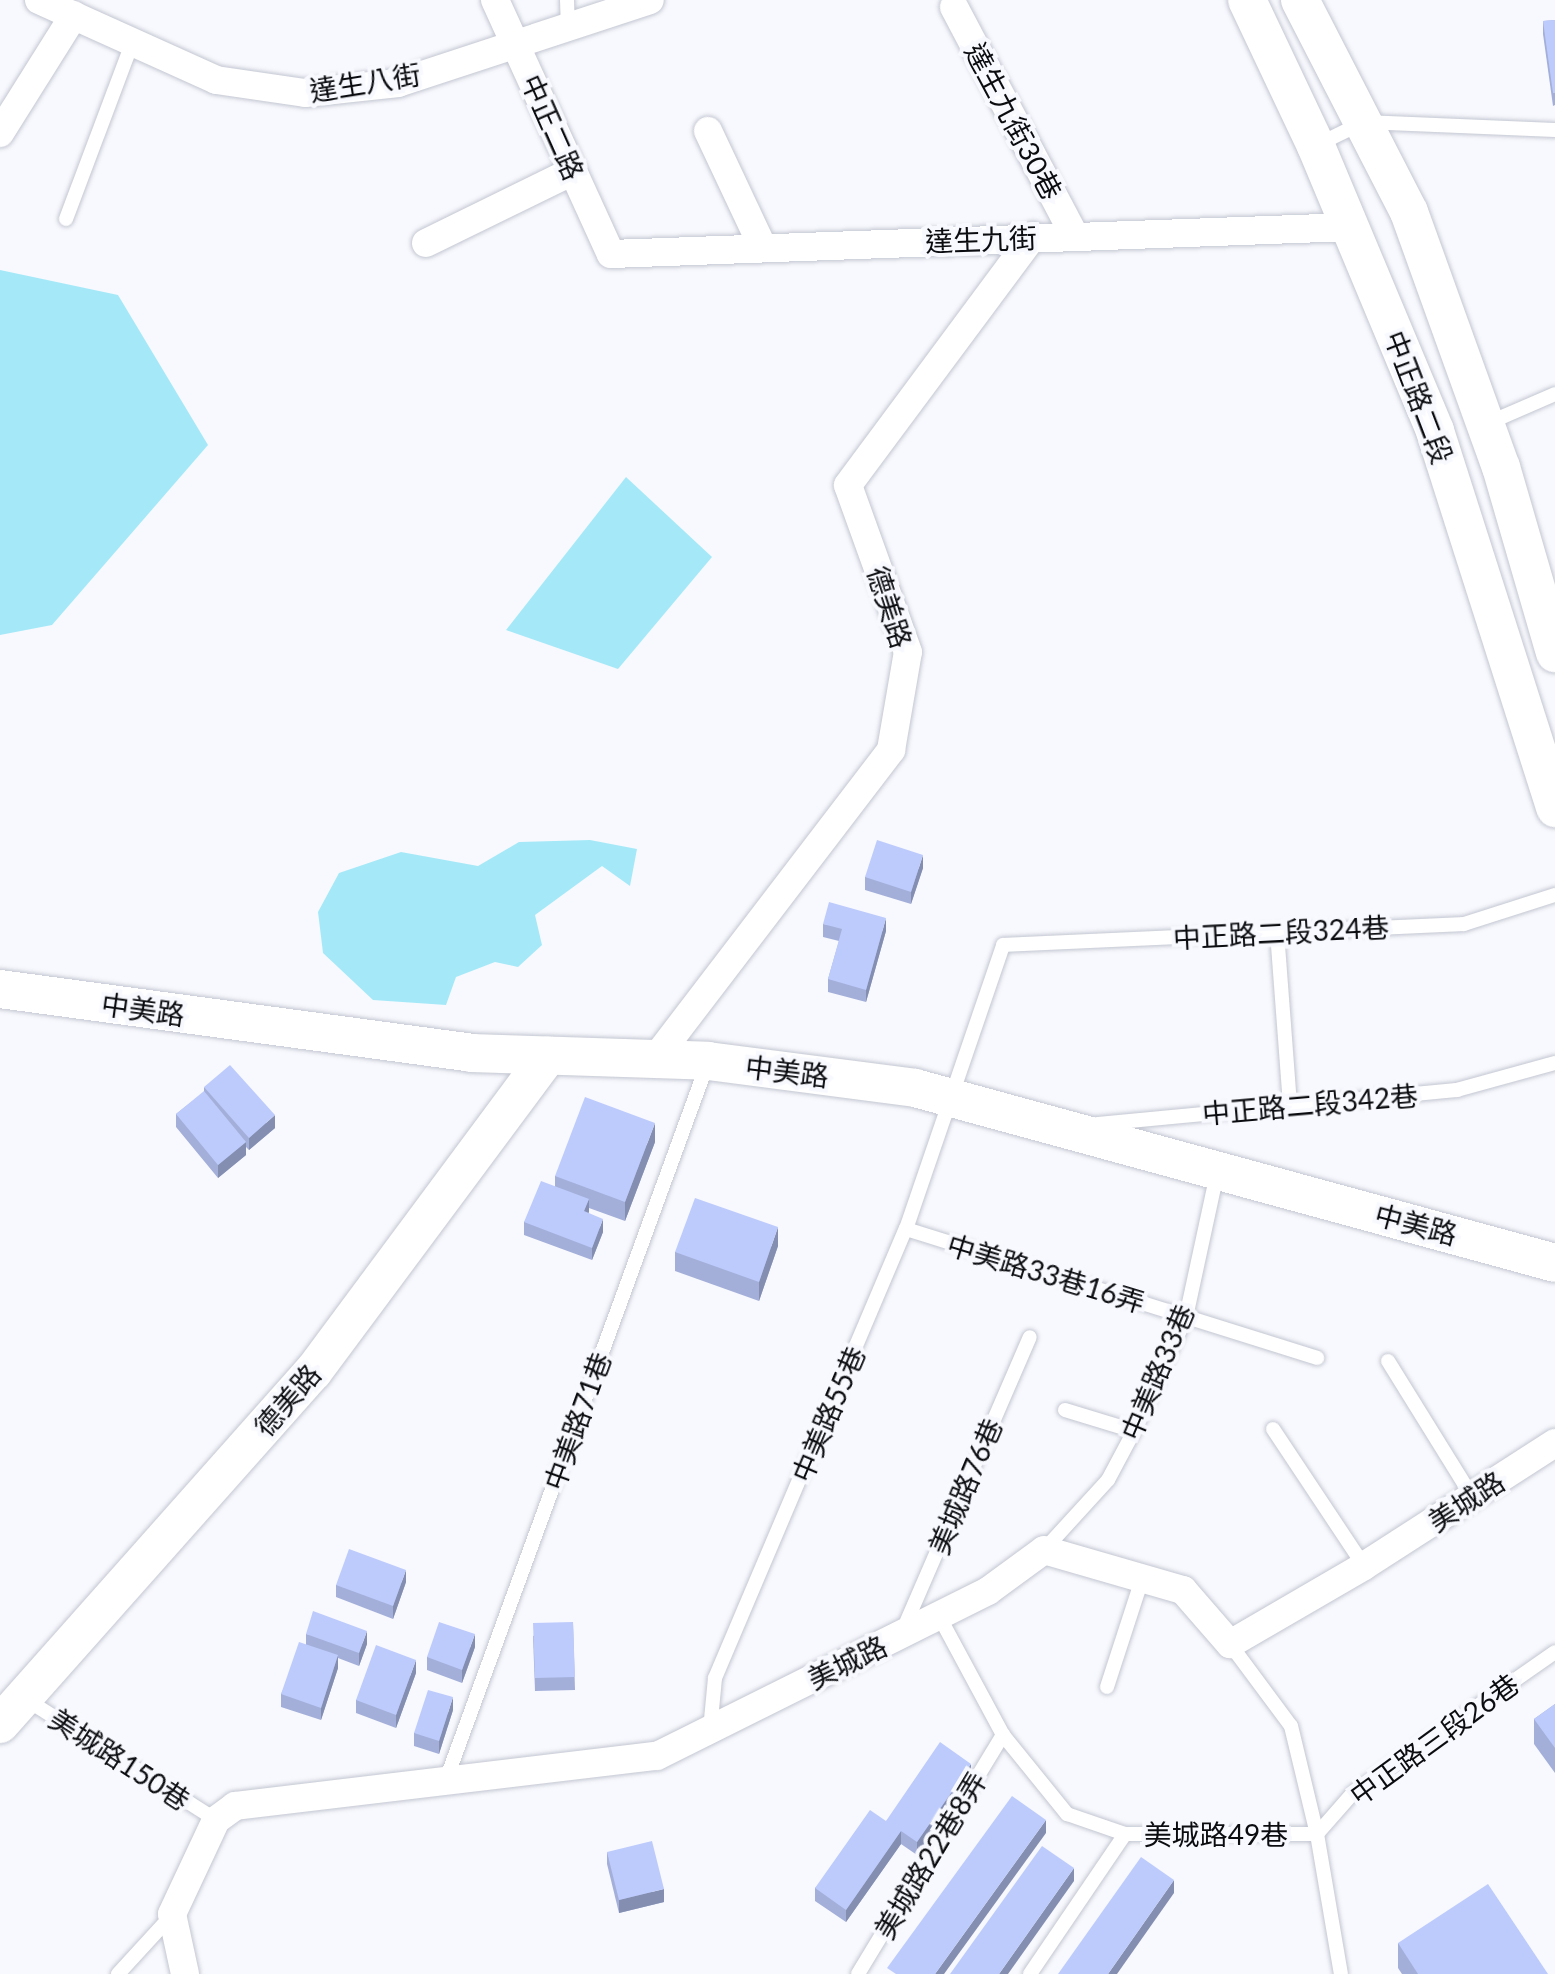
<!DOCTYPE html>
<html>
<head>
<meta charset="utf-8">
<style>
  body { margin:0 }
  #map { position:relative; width:1555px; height:1974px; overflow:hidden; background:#f8f9fe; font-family:Lato,"Noto Sans TC",sans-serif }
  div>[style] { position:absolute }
  .water>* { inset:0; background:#a5e9f8 }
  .roads { filter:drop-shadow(0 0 2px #c3c6d1) drop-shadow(0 0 2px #c3c6d1) }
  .lane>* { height:14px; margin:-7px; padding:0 7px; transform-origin:7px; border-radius:7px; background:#fff }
  .street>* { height:28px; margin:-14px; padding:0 14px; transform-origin:14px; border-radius:14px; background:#fff }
  .secondary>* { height:38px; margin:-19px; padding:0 19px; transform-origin:19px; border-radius:19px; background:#fff }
  .wall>* { inset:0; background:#a3afd9 }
  .shaded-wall>* { inset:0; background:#848eb0 }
  .building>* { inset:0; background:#bdcbfc }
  span { translate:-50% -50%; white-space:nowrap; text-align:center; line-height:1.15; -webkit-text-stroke:8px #f8f9fe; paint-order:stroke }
  .street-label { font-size:28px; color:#0b0c10 }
</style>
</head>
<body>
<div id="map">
  <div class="water">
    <i style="clip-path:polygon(0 270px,118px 295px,208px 445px,52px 625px,0 635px)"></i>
    <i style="clip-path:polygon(626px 477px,712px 557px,618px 669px,506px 630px)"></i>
    <i style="clip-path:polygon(590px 840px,637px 849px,630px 886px,602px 866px,535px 915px,542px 945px,518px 967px,495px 962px,456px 977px,446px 1005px,373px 1000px,323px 953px,318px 912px,339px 873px,401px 852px,478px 866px,519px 842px)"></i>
  </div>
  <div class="roads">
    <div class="lane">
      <i style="left:567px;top:0;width:27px;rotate:88deg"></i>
      <i style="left:1317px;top:145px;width:52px;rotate:-26.1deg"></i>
      <i style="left:1364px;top:122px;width:191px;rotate:2.4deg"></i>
      <i style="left:66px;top:219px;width:190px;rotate:-69.4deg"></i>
      <i style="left:1486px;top:424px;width:75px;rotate:-23.5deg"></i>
      <i style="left:1277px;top:932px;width:174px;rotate:85.7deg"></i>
      <i style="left:1097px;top:1124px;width:362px;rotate:-5.4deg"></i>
      <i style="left:1457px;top:1090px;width:102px;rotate:-15.4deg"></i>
      <i style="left:906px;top:1229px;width:431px;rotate:17.4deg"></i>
      <i style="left:1388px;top:1361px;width:161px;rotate:58.2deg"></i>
      <i style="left:1065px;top:1410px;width:72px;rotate:16.9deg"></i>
      <i style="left:1273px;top:1429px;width:164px;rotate:56.4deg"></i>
      <i style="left:1044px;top:1550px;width:95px;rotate:-47.6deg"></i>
      <i style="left:1108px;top:1480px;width:55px;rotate:-62deg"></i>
      <i style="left:1134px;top:1431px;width:125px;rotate:-65.5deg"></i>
      <i style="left:1186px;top:1317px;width:146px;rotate:-77.8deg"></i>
      <i style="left:939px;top:1616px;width:135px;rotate:61.7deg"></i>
      <i style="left:1003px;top:1735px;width:102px;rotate:51deg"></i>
      <i style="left:1067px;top:1814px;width:61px;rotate:19deg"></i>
      <i style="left:1125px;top:1834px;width:192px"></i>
      <i style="left:903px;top:1630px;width:319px;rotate:-66.6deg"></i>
      <i style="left:1230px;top:1644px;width:102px;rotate:53.4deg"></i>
      <i style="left:1291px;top:1726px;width:111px;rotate:76.5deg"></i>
      <i style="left:1317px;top:1834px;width:142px;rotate:80.3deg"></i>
      <i style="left:1107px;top:1687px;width:114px;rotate:-72deg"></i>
      <i style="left:24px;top:1698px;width:227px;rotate:32.4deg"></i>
      <i style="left:710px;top:1730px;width:52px;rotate:-84.5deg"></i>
      <i style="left:715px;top:1678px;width:488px;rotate:-67deg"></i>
      <i style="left:906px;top:1229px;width:300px;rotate:-71.1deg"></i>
      <i style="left:1003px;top:945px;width:461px;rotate:-2.6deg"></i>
      <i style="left:1464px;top:924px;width:96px;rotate:-17.7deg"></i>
      <i style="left:446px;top:1780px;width:764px;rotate:-69.95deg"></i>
      <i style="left:1317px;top:1834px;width:55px;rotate:-48.7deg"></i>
      <i style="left:1353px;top:1793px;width:246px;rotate:-34.9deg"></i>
      <i style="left:118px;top:1974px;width:80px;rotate:-47.5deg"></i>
      <i style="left:858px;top:1974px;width:280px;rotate:-58.8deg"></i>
      <i style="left:1030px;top:1974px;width:169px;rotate:-55.8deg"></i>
    </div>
    <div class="street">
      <i style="left:39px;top:0;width:194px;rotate:24.3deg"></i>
      <i style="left:216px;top:80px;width:90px;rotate:8.3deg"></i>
      <i style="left:305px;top:93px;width:94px;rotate:-6.1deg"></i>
      <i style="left:398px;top:83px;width:265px;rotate:-18.2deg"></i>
      <i style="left:495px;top:0;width:279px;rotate:65.5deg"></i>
      <i style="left:611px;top:254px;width:739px;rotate:-2.09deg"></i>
      <i style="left:954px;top:7px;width:258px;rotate:62.2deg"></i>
      <i style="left:708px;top:131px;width:129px;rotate:64.8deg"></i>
      <i style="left:0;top:133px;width:139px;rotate:-57.9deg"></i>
      <i style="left:426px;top:243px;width:164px;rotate:-26.1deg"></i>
      <i style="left:655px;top:1059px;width:389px;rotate:-52.6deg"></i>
      <i style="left:891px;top:750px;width:99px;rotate:-80.2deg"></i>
      <i style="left:908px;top:652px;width:177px;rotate:-109.8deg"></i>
      <i style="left:848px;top:485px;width:310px;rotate:-53.4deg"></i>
      <i style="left:185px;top:1974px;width:61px;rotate:-102.2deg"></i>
      <i style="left:172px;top:1914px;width:104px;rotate:-64.9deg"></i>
      <i style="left:216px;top:1820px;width:24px;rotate:-36deg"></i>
      <i style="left:235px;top:1806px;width:425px;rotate:-6.8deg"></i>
      <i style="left:657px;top:1756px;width:370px;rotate:-26.5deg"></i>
      <i style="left:988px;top:1591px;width:69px;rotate:-36.2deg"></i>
      <i style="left:1044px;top:1550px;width:145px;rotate:16.1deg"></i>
      <i style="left:1183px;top:1590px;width:72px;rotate:49deg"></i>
      <i style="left:1230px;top:1644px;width:155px;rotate:-30.2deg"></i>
      <i style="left:1364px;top:1566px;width:227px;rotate:-32.8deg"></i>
    </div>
    <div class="secondary">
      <i style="left:1247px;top:0;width:161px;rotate:64.7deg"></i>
      <i style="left:1316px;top:146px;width:309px;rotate:67.3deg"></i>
      <i style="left:1435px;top:431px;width:396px;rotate:72.3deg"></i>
      <i style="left:1300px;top:0;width:238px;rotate:62.8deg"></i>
      <i style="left:1409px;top:212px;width:271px;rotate:70.2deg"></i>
      <i style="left:1501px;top:467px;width:194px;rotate:73.8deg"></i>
      <i style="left:0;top:989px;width:475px;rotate:7.7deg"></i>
      <i style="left:471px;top:1053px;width:237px;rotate:1.9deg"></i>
      <i style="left:708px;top:1061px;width:209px;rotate:7.4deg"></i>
      <i style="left:915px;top:1088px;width:663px;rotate:15.29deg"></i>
      <i style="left:0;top:1724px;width:471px;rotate:-48.4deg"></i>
      <i style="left:313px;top:1372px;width:394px;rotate:-53.4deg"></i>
    </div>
  </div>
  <div class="wall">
    <i style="clip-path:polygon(1555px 20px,1555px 105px,1553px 106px,1543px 34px,1543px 21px)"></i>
    <i style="clip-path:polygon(923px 868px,911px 904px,865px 890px,865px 877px)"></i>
    <i style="clip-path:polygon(823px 924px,886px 931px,866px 1002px,828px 992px,828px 979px,839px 941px,823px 937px)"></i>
    <i style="clip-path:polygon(204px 1087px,275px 1128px,249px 1150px,246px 1147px,246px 1155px,218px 1178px,176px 1127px,176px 1114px,204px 1092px)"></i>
    <i style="clip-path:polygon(655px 1142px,625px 1221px,589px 1208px,588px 1213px,603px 1232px,592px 1260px,524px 1235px,524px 1222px,555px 1186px,555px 1176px)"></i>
    <i style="clip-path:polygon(778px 1246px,759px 1301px,675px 1271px,675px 1252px)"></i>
    <i style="clip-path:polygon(406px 1582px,393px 1619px,336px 1597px,336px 1585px)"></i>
    <i style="clip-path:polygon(573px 1622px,575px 1690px,535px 1691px,533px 1636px)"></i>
    <i style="clip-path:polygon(306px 1634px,367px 1644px,359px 1666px,338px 1658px,338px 1668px,321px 1720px,281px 1707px,281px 1694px,306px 1645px)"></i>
    <i style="clip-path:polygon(475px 1647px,462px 1683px,427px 1670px,427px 1657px)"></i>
    <i style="clip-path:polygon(416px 1673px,396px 1728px,356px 1713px,356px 1700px)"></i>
    <i style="clip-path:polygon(1555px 1704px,1555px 1773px,1534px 1744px,1534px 1719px)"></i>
    <i style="clip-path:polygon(453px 1710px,439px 1754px,414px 1746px,414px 1733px)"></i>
    <i style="clip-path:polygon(971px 1776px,917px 1855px,901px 1844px,846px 1922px,815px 1901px,815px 1888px,886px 1821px)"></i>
    <i style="clip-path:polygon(607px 1852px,664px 1902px,619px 1913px,607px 1864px)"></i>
    <i style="clip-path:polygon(1398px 1943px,1548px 1974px,1402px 1974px,1398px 1968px)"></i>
  </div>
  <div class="shaded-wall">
    <i style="clip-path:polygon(923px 855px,923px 868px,911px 904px,911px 892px)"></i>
    <i style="clip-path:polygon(886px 918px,886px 931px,866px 1002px,866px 990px)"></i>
    <i style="clip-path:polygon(275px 1115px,275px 1128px,249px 1150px,249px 1138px)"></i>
    <i style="clip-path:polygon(655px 1123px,655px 1142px,625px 1221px,625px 1202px)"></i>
    <i style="clip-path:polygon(246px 1142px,246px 1155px,218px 1178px,218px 1165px)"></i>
    <i style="clip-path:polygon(589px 1199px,589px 1212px,584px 1224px,584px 1211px)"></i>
    <i style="clip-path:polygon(603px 1219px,603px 1232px,592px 1260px,592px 1248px)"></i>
    <i style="clip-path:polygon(778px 1227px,778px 1246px,759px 1301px,759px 1282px)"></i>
    <i style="clip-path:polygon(406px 1570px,406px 1582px,393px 1619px,393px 1606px)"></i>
    <i style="clip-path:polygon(367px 1631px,367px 1644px,359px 1666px,359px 1653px)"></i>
    <i style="clip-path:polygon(475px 1634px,475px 1647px,462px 1683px,462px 1670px)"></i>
    <i style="clip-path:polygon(338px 1655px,338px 1668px,321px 1720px,321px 1708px)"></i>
    <i style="clip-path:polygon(416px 1660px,416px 1673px,396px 1728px,396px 1715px)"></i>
    <i style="clip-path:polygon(453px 1697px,453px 1710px,439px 1754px,439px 1741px)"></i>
    <i style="clip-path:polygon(971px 1764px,971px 1776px,917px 1855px,917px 1842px)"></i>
    <i style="clip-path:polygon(1046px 1820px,1046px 1833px,944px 1974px,935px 1974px)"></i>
    <i style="clip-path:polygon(901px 1831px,901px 1844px,846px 1922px,846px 1910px)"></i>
    <i style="clip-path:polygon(1074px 1868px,1074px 1881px,1008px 1974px,999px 1974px)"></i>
    <i style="clip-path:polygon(1174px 1880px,1174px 1893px,1117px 1974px,1108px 1974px)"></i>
    <i style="clip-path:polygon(664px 1889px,664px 1902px,619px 1913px,619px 1900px)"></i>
  </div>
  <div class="building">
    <i style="clip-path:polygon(1555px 20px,1555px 93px,1553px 93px,1543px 21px)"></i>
    <i style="clip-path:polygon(877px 840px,923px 855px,911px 892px,865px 877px)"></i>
    <i style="clip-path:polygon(829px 902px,886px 918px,866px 990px,828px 979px,842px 929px,823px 924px)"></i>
    <i style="clip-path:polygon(230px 1065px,275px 1115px,249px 1138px,204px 1087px)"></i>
    <i style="clip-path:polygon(204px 1091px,246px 1142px,218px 1165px,176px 1114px)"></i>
    <i style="clip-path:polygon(585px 1097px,655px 1123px,625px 1202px,555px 1176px)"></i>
    <i style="clip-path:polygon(541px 1181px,589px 1199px,584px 1211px,603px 1219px,592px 1248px,524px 1222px)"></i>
    <i style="clip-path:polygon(695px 1198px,778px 1227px,759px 1282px,675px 1252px)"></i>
    <i style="clip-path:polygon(349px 1549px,406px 1570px,393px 1606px,336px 1585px)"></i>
    <i style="clip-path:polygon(313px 1611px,367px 1631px,359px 1653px,306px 1634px)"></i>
    <i style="clip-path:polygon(439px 1622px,475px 1634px,462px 1670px,427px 1657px)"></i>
    <i style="clip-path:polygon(573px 1622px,575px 1677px,535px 1678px,533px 1623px)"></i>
    <i style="clip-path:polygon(299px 1642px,338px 1655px,321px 1708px,281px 1694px)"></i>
    <i style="clip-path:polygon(376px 1645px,416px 1660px,396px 1715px,356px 1700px)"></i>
    <i style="clip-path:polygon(428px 1690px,453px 1697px,439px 1741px,414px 1733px)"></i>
    <i style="clip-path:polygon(1555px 1704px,1555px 1748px,1534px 1719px)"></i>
    <i style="clip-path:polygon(940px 1742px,971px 1764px,917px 1842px,901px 1831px,846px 1910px,815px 1888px,870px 1810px,886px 1821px)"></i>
    <i style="clip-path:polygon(1012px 1796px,1046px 1820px,935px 1974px,896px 1974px,887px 1968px)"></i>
    <i style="clip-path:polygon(652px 1841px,664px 1889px,619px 1900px,607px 1852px)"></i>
    <i style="clip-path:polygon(1042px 1846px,1074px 1868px,999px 1974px,950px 1974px)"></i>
    <i style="clip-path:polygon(1141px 1857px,1174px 1880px,1108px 1974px,1058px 1974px)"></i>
    <i style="clip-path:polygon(1488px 1884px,1548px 1974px,1418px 1974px,1398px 1943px)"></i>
  </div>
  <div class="street-label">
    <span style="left:365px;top:82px;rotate:-9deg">達生八街</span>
    <span style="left:1014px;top:121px;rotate:62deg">達生九街30巷</span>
    <span style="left:553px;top:127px;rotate:66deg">中正二路</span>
    <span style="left:981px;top:239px;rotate:-2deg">達生九街</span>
    <span style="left:1419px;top:397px;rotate:69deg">中正路二段</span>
    <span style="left:890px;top:607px;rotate:72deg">德美路</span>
    <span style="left:1281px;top:932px;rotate:-3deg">中正路二段324巷</span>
    <span style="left:143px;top:1009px;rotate:8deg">中美路</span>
    <span style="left:787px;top:1071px;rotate:7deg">中美路</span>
    <span style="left:1310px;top:1104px;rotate:-5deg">中正路二段342巷</span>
    <span style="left:1416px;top:1224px;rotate:15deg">中美路</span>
    <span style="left:1046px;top:1273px;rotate:17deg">中美路33巷16弄</span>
    <span style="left:1157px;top:1372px;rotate:-67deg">中美路33巷</span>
    <span style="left:287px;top:1400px;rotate:-49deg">德美路</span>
    <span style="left:828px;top:1414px;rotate:-67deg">中美路55巷</span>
    <span style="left:577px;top:1421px;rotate:-70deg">中美路71巷</span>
    <span style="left:965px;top:1486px;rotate:-67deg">美城路76巷</span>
    <span style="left:1466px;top:1501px;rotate:-33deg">美城路</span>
    <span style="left:847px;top:1662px;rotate:-26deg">美城路</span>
    <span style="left:1434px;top:1739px;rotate:-36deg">中正路三段26巷</span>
    <span style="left:120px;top:1759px;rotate:33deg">美城路150巷</span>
    <span style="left:1216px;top:1834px">美城路49巷</span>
    <span style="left:930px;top:1855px;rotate:-59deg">美城路22巷8弄</span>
  </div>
</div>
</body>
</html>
